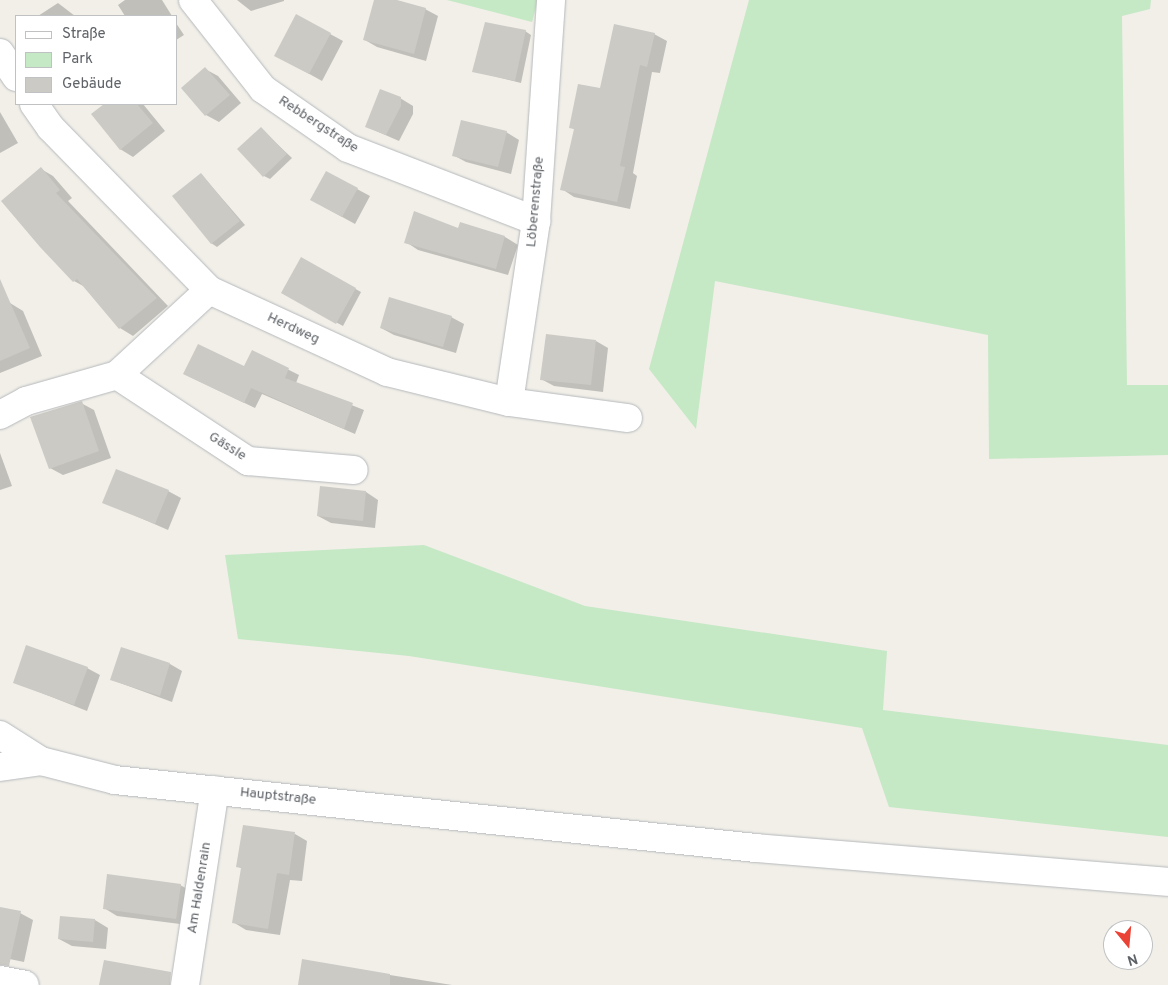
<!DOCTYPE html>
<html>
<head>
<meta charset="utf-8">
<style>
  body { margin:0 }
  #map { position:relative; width:1168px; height:985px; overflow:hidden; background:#f1efe8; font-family:Overpass,sans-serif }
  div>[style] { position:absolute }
  .green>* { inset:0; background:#c5e8c5 }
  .shadow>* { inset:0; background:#0003 }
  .building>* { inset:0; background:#cccac5 }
  .roads { filter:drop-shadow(0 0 1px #b5b8bc) drop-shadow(0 0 1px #b5b8bc) }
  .street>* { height:28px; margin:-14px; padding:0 14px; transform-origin:14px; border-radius:14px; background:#fff }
  .secondary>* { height:28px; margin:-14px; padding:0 14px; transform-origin:14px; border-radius:14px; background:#fff }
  span { translate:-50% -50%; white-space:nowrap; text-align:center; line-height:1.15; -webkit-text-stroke:4px #fff; paint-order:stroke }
  .street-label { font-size:14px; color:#5f6368 }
  .legend { position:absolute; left:15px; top:15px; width:162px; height:90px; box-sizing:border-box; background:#fff; border:1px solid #bfc1c3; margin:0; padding:6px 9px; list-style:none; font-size:15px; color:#5f6368 }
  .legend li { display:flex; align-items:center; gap:10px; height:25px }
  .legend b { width:25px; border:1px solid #bfc1c3 }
  .north { position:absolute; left:1103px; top:920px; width:50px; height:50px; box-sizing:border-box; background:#fff; border:1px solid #bfc1c3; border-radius:50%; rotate:163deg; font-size:14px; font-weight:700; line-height:20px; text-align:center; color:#5f6368 }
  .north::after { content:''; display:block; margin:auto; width:18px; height:22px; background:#ea4335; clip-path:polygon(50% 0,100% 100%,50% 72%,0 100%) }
</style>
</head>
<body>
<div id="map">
  <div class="green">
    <i style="clip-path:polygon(447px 0,538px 0,532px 22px)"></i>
    <i style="clip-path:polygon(749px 0,1151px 0,1150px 9px,1122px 16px,1127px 385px,1168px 385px,1168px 455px,989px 459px,988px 335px,715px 281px,696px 429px,649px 369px)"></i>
    <i style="clip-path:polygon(424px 545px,585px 606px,887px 651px,883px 710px,1168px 745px,1168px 837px,889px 807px,862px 728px,409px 656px,238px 639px,225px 555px)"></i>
  </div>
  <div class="shadow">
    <i style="clip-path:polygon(125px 0,162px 0,172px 16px,125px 16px,118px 5px)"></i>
    <i style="clip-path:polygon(237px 0,284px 0,284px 1px,251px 11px)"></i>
    <i style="clip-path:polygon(375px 0,392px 0,425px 9px,438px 16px,426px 61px,377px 47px,365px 40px)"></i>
    <i style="clip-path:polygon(58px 3px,75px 16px,38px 16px)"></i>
    <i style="clip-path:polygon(297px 16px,343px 41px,322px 81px,295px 66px)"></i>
    <i style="clip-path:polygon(176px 23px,184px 35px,176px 40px)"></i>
    <i style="clip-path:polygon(525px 31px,531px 35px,521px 83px,474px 71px)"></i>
    <i style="clip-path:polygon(654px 34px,667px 41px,660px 73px,652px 72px,633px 173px,637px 176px,630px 209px,574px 197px,562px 189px,575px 130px,571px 127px,601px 90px)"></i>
    <i style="clip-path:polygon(205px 69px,218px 76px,241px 103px,219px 122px,206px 115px,182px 88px)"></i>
    <i style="clip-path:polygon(400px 98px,413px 106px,413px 114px,399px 141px,367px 127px)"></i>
    <i style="clip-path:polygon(106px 104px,143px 104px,165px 131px,133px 157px,120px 149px,93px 115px)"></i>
    <i style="clip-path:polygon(0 112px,18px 143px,0 153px)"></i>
    <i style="clip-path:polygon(261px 129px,292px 158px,270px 179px,264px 176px)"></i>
    <i style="clip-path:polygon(506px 132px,519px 140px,511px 174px,466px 162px,453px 155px)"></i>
    <i style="clip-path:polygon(41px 169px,53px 176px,72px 198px,68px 201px,168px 306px,133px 336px,120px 328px,87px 288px,74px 281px)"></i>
    <i style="clip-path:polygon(201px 174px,245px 225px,217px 247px,211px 243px)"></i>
    <i style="clip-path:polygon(357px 189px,370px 196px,355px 224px,324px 207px)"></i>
    <i style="clip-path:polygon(460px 224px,505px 237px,518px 245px,508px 275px,418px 250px,406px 242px,459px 229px)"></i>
    <i style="clip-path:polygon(301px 259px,361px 292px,343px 326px,282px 293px)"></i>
    <i style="clip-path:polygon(10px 303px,23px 311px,42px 356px,0 373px,0 307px)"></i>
    <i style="clip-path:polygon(451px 317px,464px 324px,456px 353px,394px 335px,381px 328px)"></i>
    <i style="clip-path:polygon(596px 341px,608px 348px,603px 392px,554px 386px,541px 379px)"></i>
    <i style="clip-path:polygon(253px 352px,299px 375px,296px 383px,364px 410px,355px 434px,262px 394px,255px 408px,184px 374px,245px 367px)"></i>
    <i style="clip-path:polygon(81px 403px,94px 410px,111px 458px,63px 475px,50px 468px)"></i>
    <i style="clip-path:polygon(0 453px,12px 486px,0 490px)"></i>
    <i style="clip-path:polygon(168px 491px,181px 498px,168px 530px,104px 502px)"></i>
    <i style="clip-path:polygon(366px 492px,378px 500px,375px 528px,331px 523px,318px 516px)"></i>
    <i style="clip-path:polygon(170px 664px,182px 671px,172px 702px,112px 680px)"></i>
    <i style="clip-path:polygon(87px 668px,100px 675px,87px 711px,14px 682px)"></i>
    <i style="clip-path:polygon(295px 834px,307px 841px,302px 881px,290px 880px,280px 935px,246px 930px,233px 922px,242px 869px,238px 866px)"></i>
    <i style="clip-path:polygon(180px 885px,193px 892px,188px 925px,117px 916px,104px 908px)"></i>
    <i style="clip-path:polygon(0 908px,20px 913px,33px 920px,24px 962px,0 957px)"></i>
    <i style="clip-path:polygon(61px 917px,95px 920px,108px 928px,106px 949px,72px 946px,59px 939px)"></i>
    <i style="clip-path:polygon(303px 961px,452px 985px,299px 985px)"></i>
  </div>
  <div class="building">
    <i style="clip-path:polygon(374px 0,397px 0,426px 8px,414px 54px,363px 40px)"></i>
    <i style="clip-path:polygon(296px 14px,331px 33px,309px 74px,274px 56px)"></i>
    <i style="clip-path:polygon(485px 22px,526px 30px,515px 81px,472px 72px)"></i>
    <i style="clip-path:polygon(614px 24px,655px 33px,647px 67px,640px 65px,620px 166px,625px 167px,617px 202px,560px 190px,574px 129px,569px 128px,578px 84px,600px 88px)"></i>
    <i style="clip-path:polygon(205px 67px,230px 95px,205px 116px,181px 88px)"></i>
    <i style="clip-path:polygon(380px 89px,401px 97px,401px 106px,386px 135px,365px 127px)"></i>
    <i style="clip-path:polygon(104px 104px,137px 104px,153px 123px,120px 150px,91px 114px)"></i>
    <i style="clip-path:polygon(461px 120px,507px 131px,498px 167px,452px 156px)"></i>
    <i style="clip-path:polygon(261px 127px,287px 154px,263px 177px,237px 149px)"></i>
    <i style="clip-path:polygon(41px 167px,60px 190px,56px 193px,157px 298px,119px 329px,77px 279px,73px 282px,40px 247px,1px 201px)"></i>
    <i style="clip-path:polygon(326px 171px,358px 188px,342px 217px,310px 200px)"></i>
    <i style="clip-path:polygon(201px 173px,240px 221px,211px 244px,172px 196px)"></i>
    <i style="clip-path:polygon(414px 211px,458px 228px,460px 222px,505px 236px,496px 269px,404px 243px)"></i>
    <i style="clip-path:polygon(301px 257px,356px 288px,336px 324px,281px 293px)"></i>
    <i style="clip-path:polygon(0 279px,30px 348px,0 361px)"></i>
    <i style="clip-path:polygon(389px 297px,452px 316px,443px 347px,380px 328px)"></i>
    <i style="clip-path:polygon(546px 334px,596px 340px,591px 385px,540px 380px)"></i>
    <i style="clip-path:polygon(198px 344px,244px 366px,252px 350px,289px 368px,285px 378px,353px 403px,344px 429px,251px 388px,244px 403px,183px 374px)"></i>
    <i style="clip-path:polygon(82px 401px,99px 451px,49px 469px,30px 417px)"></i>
    <i style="clip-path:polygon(116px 469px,169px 490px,155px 524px,102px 503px)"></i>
    <i style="clip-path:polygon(320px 486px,366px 491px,363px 521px,317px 516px)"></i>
    <i style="clip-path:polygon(26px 645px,88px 667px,74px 705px,13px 683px)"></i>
    <i style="clip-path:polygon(121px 647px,170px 663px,160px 696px,110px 680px)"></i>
    <i style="clip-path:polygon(243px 825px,295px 832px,289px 875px,277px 873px,268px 929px,232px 923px,241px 868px,236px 867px)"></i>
    <i style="clip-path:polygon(107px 874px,181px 884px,176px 919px,103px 909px)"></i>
    <i style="clip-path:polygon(0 907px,21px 911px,9px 966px,0 965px)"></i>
    <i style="clip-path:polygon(60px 916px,95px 919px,93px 942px,58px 939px)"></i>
    <i style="clip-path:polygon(302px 959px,390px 974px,390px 985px,298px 985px)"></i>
    <i style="clip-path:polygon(104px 960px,171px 972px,170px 985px,99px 985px)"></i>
  </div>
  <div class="roads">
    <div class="street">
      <i style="left:193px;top:0;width:113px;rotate:51.8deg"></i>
      <i style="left:263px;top:89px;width:103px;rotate:34.8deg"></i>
      <i style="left:348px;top:148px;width:202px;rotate:21.2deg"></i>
      <i style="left:0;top:53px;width:29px;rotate:56deg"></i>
      <i style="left:34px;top:104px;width:29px;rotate:55deg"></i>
      <i style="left:51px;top:128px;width:226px;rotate:45.7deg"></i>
      <i style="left:209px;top:290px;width:196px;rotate:24.7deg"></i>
      <i style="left:387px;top:372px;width:126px;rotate:13.8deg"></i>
      <i style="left:509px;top:402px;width:120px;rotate:7.7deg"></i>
      <i style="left:117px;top:375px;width:157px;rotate:33.3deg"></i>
      <i style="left:248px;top:461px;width:106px;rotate:4.9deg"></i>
      <i style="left:509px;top:402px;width:183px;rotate:-81.5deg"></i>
      <i style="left:536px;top:221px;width:222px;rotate:-86.1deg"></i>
      <i style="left:0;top:415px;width:30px;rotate:-28deg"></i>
      <i style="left:26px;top:401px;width:95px;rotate:-15.9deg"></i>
      <i style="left:117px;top:375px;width:125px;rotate:-42.7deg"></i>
      <i style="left:0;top:767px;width:41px;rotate:-8.3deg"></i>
      <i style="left:0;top:980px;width:25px;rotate:11deg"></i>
      <i style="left:185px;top:985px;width:197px;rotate:-81.3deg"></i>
    </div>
    <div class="secondary">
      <i style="left:0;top:735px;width:49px;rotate:32.4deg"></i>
      <i style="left:41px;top:761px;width:76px;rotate:14.4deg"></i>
      <i style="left:115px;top:780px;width:645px;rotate:6.06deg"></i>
      <i style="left:756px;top:848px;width:413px;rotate:4.7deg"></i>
    </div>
  </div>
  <div class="street-label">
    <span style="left:318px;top:125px;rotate:33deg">Rebbergstraße</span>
    <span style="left:536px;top:202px;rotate:-85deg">Löberenstraße</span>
    <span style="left:293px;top:329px;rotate:25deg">Herdweg</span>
    <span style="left:227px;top:447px;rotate:32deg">Gässle</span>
    <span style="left:278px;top:797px;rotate:6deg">Hauptstraße</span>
    <span style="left:200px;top:888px;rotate:-81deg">Am Haldenrain</span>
  </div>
  <ul class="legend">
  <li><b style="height:6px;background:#fff"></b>Straße</li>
  <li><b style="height:14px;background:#c5e8c5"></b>Park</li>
  <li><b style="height:14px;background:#cccac5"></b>Gebäude</li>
  </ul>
  <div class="north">N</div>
</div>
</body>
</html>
